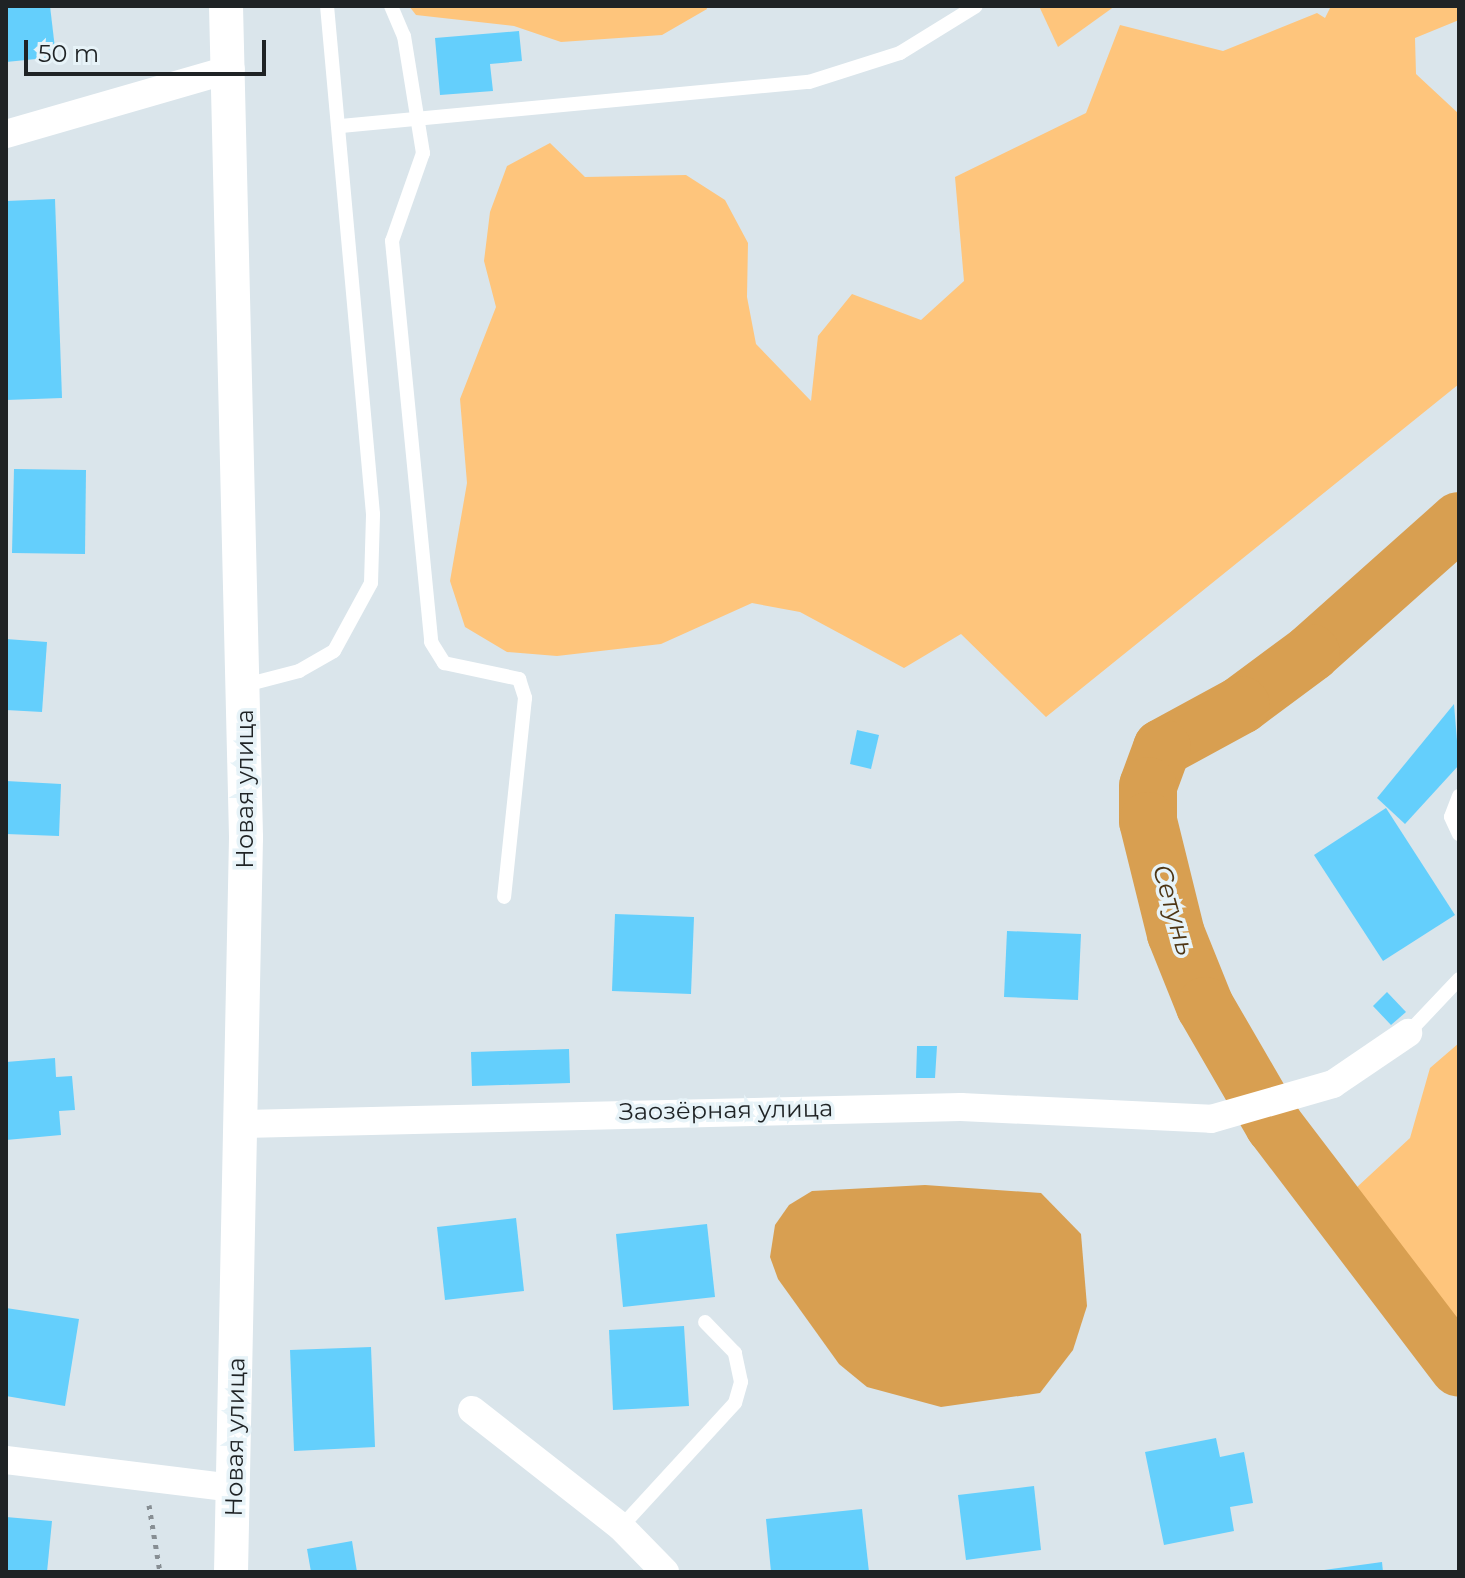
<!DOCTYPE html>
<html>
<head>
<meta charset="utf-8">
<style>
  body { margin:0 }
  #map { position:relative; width:1465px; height:1578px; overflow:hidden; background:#dae5eb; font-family:Montserrat,sans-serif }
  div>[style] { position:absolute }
  .green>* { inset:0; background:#fec57c }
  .water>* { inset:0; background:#d89f51 }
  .river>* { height:58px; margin:-29px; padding:0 29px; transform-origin:29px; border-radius:29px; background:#d89f51 }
  .building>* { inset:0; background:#64cffc }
  .path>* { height:5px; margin-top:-2.5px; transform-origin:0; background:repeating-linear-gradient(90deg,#878e93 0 4px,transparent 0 10px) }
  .service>* { height:14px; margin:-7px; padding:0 7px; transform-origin:7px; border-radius:7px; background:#fff }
  .minor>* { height:28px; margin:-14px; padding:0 14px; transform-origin:14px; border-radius:14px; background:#fff }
  .tertiary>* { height:34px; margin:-17px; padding:0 17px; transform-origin:17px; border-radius:17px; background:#fff }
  span { translate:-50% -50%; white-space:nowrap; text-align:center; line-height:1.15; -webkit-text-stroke:7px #e7f3f8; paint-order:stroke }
  .street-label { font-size:24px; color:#1f2325 }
  .water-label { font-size:26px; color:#4e3615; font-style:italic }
  .frame { position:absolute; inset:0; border:8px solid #1f2325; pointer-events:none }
  .scale { position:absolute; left:24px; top:40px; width:242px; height:36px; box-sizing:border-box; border:4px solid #1f2325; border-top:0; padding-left:10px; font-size:24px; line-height:28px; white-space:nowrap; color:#1f2325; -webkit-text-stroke:6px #e7f3f8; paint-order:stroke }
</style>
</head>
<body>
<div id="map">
  <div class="green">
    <i style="clip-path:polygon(409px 6px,706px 6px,707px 9px,662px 35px,561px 42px,514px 26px,416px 15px)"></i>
    <i style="clip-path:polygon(1039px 6px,1115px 6px,1058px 47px)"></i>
    <i style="clip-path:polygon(1331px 6px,1459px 6px,1459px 20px,1415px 38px,1416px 74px,1459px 114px,1459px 384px,1046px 717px,961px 634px,904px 668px,800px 612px,752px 603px,661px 644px,557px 656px,507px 652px,465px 627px,450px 581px,467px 483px,460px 399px,496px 307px,484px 261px,490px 212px,507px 166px,550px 143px,585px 177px,686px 175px,725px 200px,748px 243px,747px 297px,756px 344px,811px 401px,818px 336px,852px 294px,921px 320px,964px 281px,955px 177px,1086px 113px,1120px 25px,1223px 51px,1317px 13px,1325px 18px)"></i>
    <i style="clip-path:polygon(1459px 1043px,1459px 1339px,1361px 1224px,1356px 1188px,1410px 1138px,1430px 1068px)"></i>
  </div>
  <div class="water">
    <i style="clip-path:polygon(925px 1185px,1041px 1193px,1081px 1234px,1087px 1306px,1073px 1350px,1040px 1393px,941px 1407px,867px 1387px,839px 1364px,778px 1279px,770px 1257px,775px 1225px,789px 1205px,812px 1191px)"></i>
  </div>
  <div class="river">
    <i style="left:1459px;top:521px;width:198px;rotate:138.3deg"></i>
    <i style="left:1311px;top:653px;width:87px;rotate:143.4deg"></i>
    <i style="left:1241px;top:705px;width:90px;rotate:151.4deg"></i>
    <i style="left:1162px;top:748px;width:40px;rotate:110.2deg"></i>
    <i style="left:1148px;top:786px;width:35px;rotate:90deg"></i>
    <i style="left:1148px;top:821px;width:116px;rotate:76.1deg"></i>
    <i style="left:1176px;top:934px;width:78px;rotate:68.1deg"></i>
    <i style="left:1205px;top:1006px;width:138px;rotate:59.9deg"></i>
    <i style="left:1274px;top:1125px;width:305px;rotate:52.7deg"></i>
  </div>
  <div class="building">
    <i style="clip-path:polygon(6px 6px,50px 6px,56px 57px,6px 62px)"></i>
    <i style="clip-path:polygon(519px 31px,522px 61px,490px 64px,493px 91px,440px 95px,435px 38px)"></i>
    <i style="clip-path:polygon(55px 199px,62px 398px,6px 400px,6px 201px)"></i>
    <i style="clip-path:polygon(14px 469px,86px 470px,85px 554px,12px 553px)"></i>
    <i style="clip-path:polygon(6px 639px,47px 642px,42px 712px,6px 710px)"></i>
    <i style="clip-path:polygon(1454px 704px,1459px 765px,1405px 824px,1377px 798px)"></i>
    <i style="clip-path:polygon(857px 730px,879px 735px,871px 769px,850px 764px)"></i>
    <i style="clip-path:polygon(6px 781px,61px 784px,59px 836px,6px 834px)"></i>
    <i style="clip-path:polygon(1386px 808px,1455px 915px,1383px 961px,1314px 855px)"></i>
    <i style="clip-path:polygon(615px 914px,694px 917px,691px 994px,612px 991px)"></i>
    <i style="clip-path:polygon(1007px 931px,1081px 934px,1078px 1000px,1004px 997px)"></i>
    <i style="clip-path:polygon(1387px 992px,1406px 1012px,1391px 1025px,1373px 1006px)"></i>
    <i style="clip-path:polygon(917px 1046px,937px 1046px,935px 1078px,916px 1078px)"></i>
    <i style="clip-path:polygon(569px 1049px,570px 1083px,472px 1086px,471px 1052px)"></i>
    <i style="clip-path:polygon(55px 1058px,56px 1077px,72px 1076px,75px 1110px,59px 1111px,61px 1135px,6px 1140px,6px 1062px)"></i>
    <i style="clip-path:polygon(516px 1218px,524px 1291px,445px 1300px,437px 1227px)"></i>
    <i style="clip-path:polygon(707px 1224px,715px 1297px,623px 1307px,616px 1234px)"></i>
    <i style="clip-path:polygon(6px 1308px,79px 1319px,65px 1406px,6px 1396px)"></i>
    <i style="clip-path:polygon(684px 1326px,689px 1406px,613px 1410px,609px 1330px)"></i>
    <i style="clip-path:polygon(371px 1347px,375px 1447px,294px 1451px,290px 1350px)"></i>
    <i style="clip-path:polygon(1216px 1438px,1220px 1457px,1244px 1452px,1253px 1503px,1230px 1507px,1234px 1531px,1164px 1545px,1145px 1452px)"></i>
    <i style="clip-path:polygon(1034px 1486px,1041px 1550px,966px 1560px,958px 1495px)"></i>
    <i style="clip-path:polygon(862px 1509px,869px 1572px,771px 1572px,766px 1519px)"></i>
    <i style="clip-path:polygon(6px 1517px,52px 1521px,47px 1572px,6px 1572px)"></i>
    <i style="clip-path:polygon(352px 1541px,357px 1572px,311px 1572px,307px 1549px)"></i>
    <i style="clip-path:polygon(1382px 1562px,1383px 1572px,1324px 1572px,1324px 1570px)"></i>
  </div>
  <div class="path">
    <i style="left:149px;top:1505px;width:68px;rotate:80.7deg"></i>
  </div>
  <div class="service">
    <i style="left:391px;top:6px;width:33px;rotate:67deg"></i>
    <i style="left:404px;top:36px;width:119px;rotate:80.8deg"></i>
    <i style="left:423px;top:153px;width:93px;rotate:109.4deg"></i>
    <i style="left:392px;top:241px;width:403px;rotate:84.4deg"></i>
    <i style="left:431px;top:642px;width:25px;rotate:58deg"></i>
    <i style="left:444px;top:663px;width:77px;rotate:12deg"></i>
    <i style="left:519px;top:679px;width:20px;rotate:72deg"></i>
    <i style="left:525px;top:698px;width:200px;rotate:96deg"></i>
    <i style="left:341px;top:126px;width:470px;rotate:-5.4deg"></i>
    <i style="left:809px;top:82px;width:96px;rotate:-17.7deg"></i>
    <i style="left:900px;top:53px;width:89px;rotate:-31.7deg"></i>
    <i style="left:245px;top:685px;width:56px;rotate:-14.5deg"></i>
    <i style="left:299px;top:671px;width:40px;rotate:-29.7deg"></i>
    <i style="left:334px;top:651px;width:77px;rotate:-61.4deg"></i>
    <i style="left:371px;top:583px;width:69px;rotate:-88.3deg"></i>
    <i style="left:373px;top:514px;width:510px;rotate:-95.17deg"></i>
    <i style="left:1459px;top:796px;width:22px;rotate:111deg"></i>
    <i style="left:1451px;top:817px;width:19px;rotate:65deg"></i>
    <i style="left:1408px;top:1033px;width:74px;rotate:-46.6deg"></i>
    <i style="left:621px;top:1527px;width:168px;rotate:-47.4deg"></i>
    <i style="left:735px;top:1403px;width:22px;rotate:-74deg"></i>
    <i style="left:741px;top:1382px;width:30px;rotate:-102deg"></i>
    <i style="left:735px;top:1353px;width:43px;rotate:-134.1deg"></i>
  </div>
  <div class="minor">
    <i style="left:6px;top:134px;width:234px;rotate:-16.1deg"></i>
    <i style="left:242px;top:1124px;width:719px;rotate:-1.35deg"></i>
    <i style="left:961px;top:1107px;width:250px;rotate:2.7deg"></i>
    <i style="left:1211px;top:1119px;width:127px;rotate:-16deg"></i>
    <i style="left:1333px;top:1084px;width:91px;rotate:-34.2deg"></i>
    <i style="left:472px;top:1410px;width:189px;rotate:38.1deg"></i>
    <i style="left:621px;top:1527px;width:63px;rotate:45.6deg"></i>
    <i style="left:6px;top:1460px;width:230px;rotate:7deg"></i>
  </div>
  <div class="tertiary">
    <i style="left:226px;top:6px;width:832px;rotate:88.62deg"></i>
    <i style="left:246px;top:838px;width:734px;rotate:91.17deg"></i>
  </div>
  <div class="street-label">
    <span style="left:245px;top:789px;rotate:-90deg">Новая улица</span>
    <span style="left:726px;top:1110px;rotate:-1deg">Заозёрная улица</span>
    <span style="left:235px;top:1437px;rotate:-89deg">Новая улица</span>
  </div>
  <div class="water-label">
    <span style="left:1173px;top:910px;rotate:74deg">Сетунь</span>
  </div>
  <div class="frame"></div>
  <div class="scale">50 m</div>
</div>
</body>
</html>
